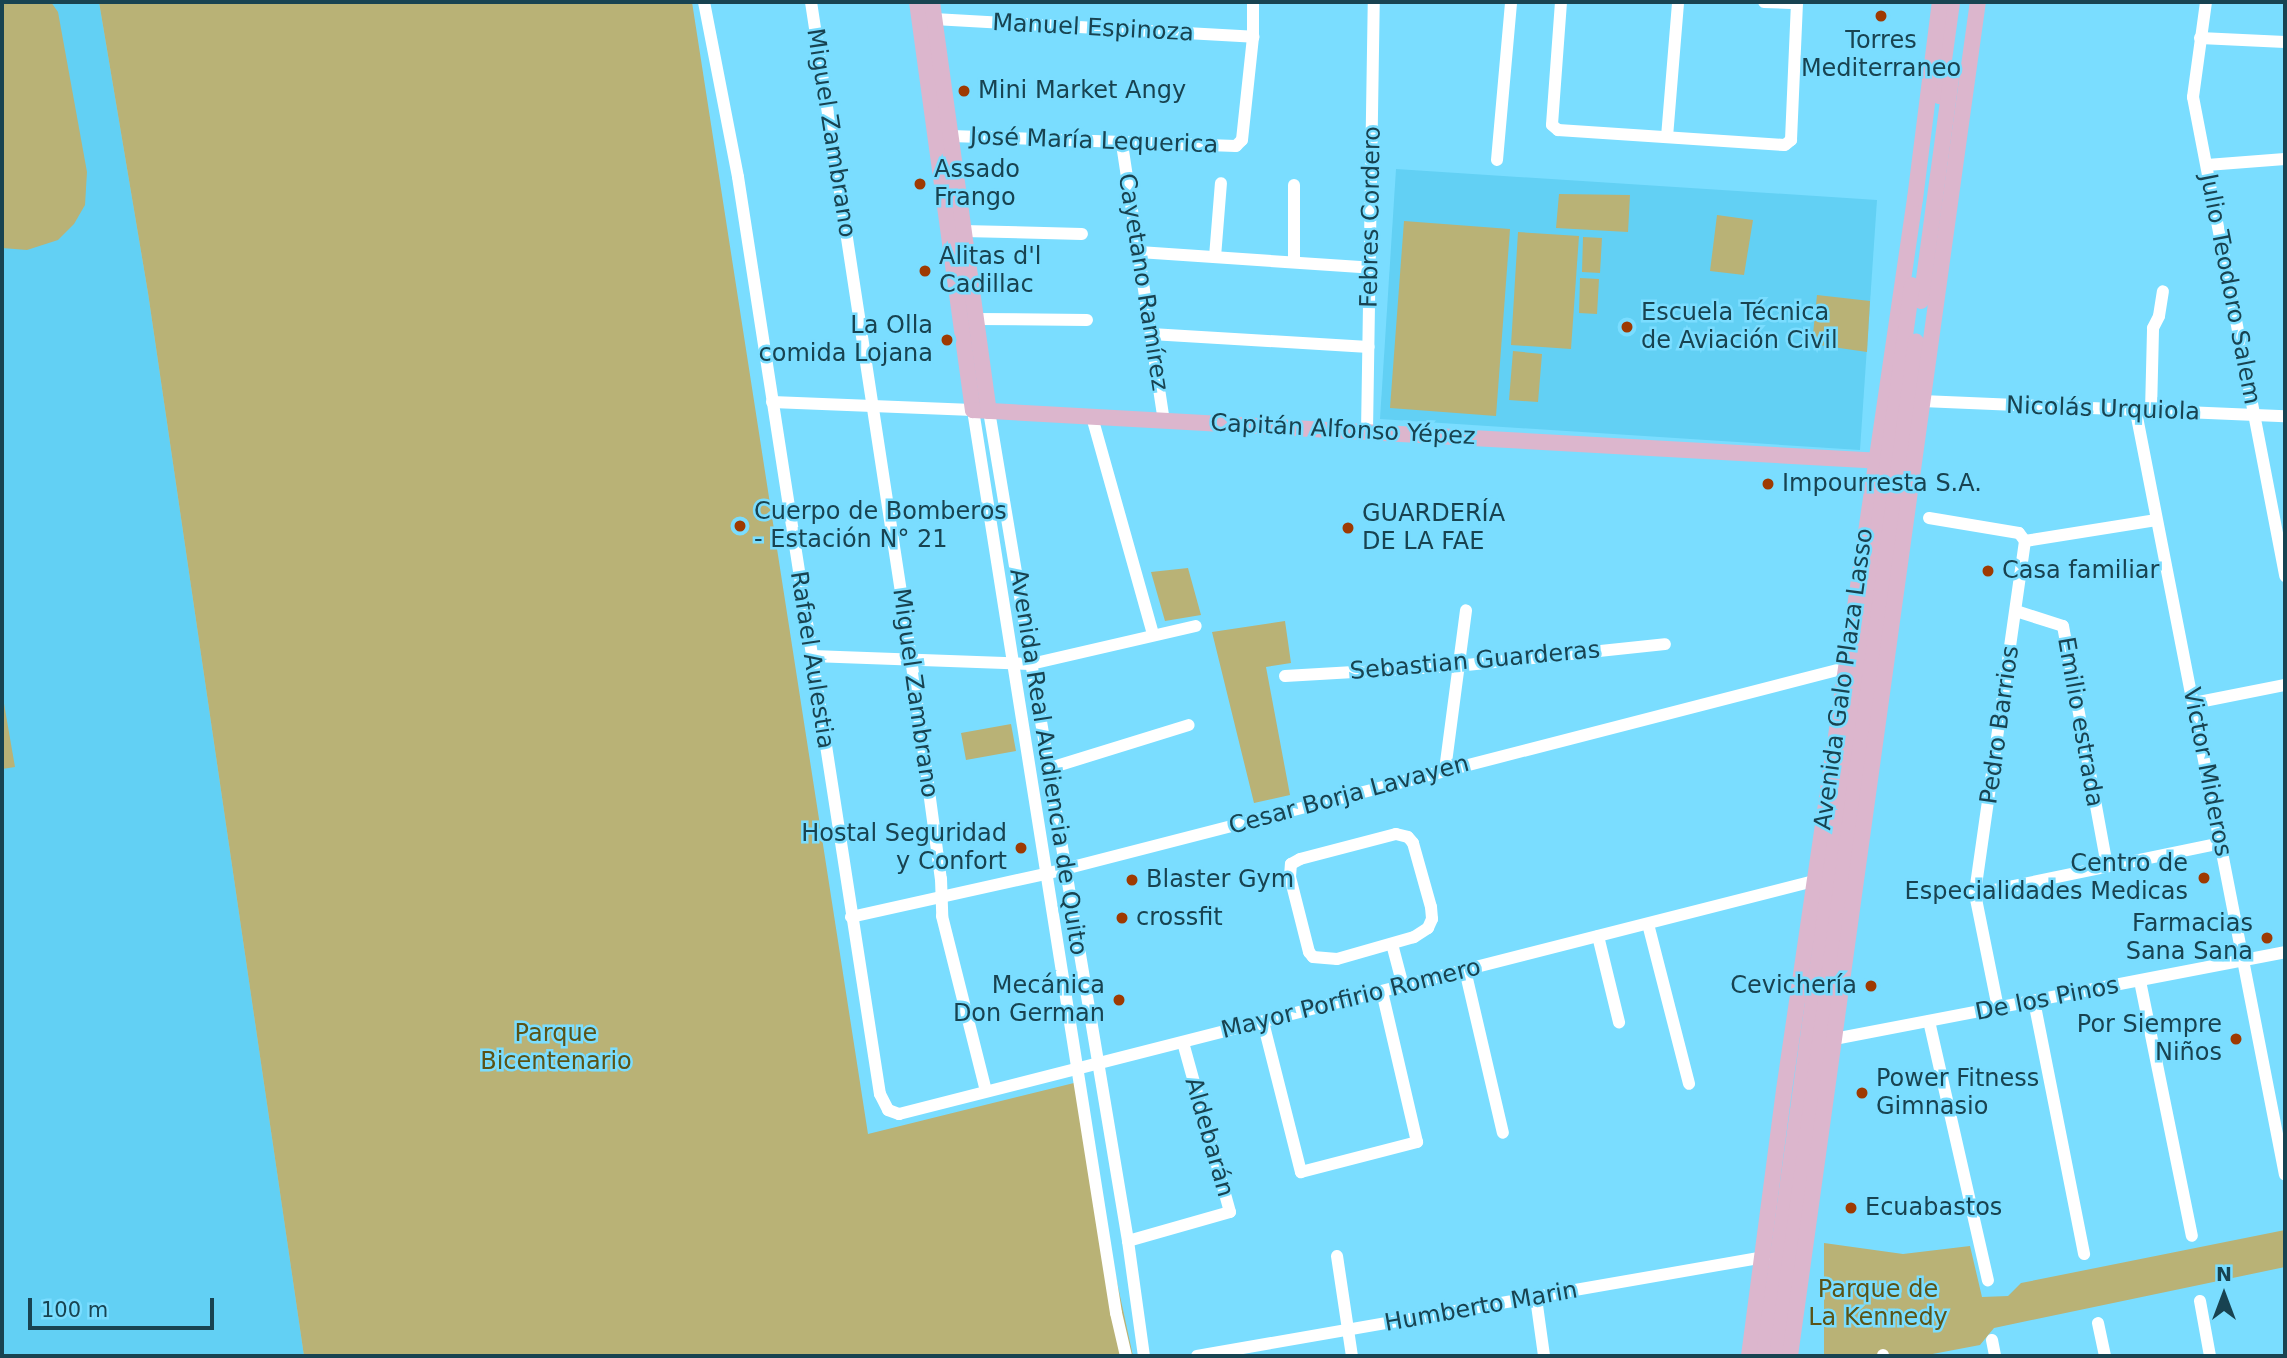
<!DOCTYPE html>
<html>
<head>
<meta charset="utf-8">
<style>
  body { margin:0 }
  #map { position:relative; width:2287px; height:1358px; overflow:hidden; background:#7addff; font-family:"DejaVu Sans",sans-serif }
  div>[style] { position:absolute }
  .built>* { inset:0; background:#62d0f4 }
  .green>* { inset:0; background:#b9b276 }
  .minor>* { height:12px; margin:-6px; padding:0 6px; transform-origin:6px; border-radius:6px; background:#fff }
  .major>* { height:16px; margin:-8px; padding:0 8px; transform-origin:8px; border-radius:8px; background:#dcb6cd }
  .dots>* { width:19px; height:19px; translate:-50% -50%; box-sizing:border-box; border:4px solid #7addff; border-radius:50% }
  span { translate:-50% -50%; white-space:nowrap; text-align:center; line-height:1.15; -webkit-text-stroke:5px #7addff; paint-order:stroke }
  .street-label { font-size:24px; color:#184351 }
  .poi-label { font-size:24px; color:#184351 }
  .left { translate:0 -50%; text-align:left }
  .right { translate:-100% -50%; text-align:right }
  .park-label { font-size:24px; color:#5b5316 }
  .frame { position:absolute; inset:0; border:4px solid #184351; pointer-events:none }
  .north { position:absolute; left:2189px; top:1260px; width:70px; height:70px; -webkit-text-stroke:5px #7addff; paint-order:stroke; rotate:0deg; font-size:19px; font-weight:700; line-height:28px; text-align:center; color:#184351 }
  .north::after { content:''; display:block; margin:auto; width:24px; height:32px; background:#184351; clip-path:polygon(50% 0,100% 100%,50% 72%,0 100%) }
  .scale { position:absolute; left:28px; top:1298px; width:186px; height:32px; box-sizing:border-box; border:4px solid #184351; border-top:0; padding-left:9px; font-size:21px; line-height:24px; white-space:nowrap; color:#184351; -webkit-text-stroke:5px #7addff; paint-order:stroke }
</style>
</head>
<body>
<div id="map">
  <div class="built">
    <i style="clip-path:polygon(2px 2px,99px 2px,148px 293px,304px 1356px,2px 1356px)"></i>
    <i style="clip-path:polygon(1396px 169px,1877px 200px,1860px 450px,1380px 419px)"></i>
  </div>
  <div class="green">
    <i style="clip-path:polygon(2px 2px,51px 2px,58px 12px,87px 172px,85px 205px,74px 224px,58px 240px,27px 250px,2px 248px)"></i>
    <i style="clip-path:polygon(99px 2px,692px 2px,868px 1134px,1074px 1083px,1133px 1356px,304px 1356px,148px 293px)"></i>
    <i style="clip-path:polygon(1559px 194px,1630px 195px,1628px 232px,1556px 228px)"></i>
    <i style="clip-path:polygon(1717px 215px,1753px 220px,1744px 275px,1710px 271px)"></i>
    <i style="clip-path:polygon(1404px 221px,1510px 229px,1496px 416px,1390px 408px)"></i>
    <i style="clip-path:polygon(1518px 232px,1579px 236px,1571px 349px,1511px 345px)"></i>
    <i style="clip-path:polygon(1583px 237px,1602px 238px,1600px 273px,1582px 272px)"></i>
    <i style="clip-path:polygon(1580px 278px,1599px 279px,1597px 314px,1579px 313px)"></i>
    <i style="clip-path:polygon(1817px 295px,1870px 301px,1867px 352px,1812px 344px)"></i>
    <i style="clip-path:polygon(1513px 351px,1542px 354px,1538px 402px,1509px 400px)"></i>
    <i style="clip-path:polygon(1188px 568px,1201px 615px,1165px 621px,1151px 572px)"></i>
    <i style="clip-path:polygon(1285px 621px,1291px 663px,1266px 667px,1290px 795px,1254px 803px,1212px 632px)"></i>
    <i style="clip-path:polygon(2px 692px,15px 767px,2px 769px)"></i>
    <i style="clip-path:polygon(1011px 724px,1016px 751px,966px 760px,961px 733px)"></i>
    <i style="clip-path:polygon(2285px 1230px,2285px 1267px,1994px 1328px,1980px 1345px,1922px 1356px,1824px 1356px,1824px 1243px,1903px 1254px,1970px 1246px,1982px 1297px,2008px 1296px,2021px 1283px)"></i>
  </div>
  <div class="minor">
    <i style="left:704px;top:2px;width:178px;rotate:79deg"></i>
    <i style="left:738px;top:177px;width:928px;rotate:81.2deg"></i>
    <i style="left:880px;top:1094px;width:18px;rotate:63deg"></i>
    <i style="left:888px;top:1110px;width:12px;rotate:20deg"></i>
    <i style="left:899px;top:1114px;width:944px;rotate:-14.29deg"></i>
    <i style="left:811px;top:2px;width:664px;rotate:81.33deg"></i>
    <i style="left:911px;top:658px;width:223px;rotate:82.3deg"></i>
    <i style="left:941px;top:879px;width:37px;rotate:88deg"></i>
    <i style="left:942px;top:916px;width:180px;rotate:75.9deg"></i>
    <i style="left:1561px;top:2px;width:123px;rotate:94.2deg"></i>
    <i style="left:1552px;top:125px;width:8px;rotate:40deg"></i>
    <i style="left:1558px;top:130px;width:227px;rotate:3.8deg"></i>
    <i style="left:1785px;top:145px;width:8px;rotate:-40deg"></i>
    <i style="left:1791px;top:140px;width:138px;rotate:-87.5deg"></i>
    <i style="left:1764px;top:2px;width:33px;rotate:2deg"></i>
    <i style="left:2206px;top:2px;width:96px;rotate:97.8deg"></i>
    <i style="left:2193px;top:97px;width:488px;rotate:79.1deg"></i>
    <i style="left:934px;top:19px;width:320px;rotate:3.2deg"></i>
    <i style="left:2200px;top:38px;width:85px;rotate:2.7deg"></i>
    <i style="left:951px;top:136px;width:285px;rotate:2deg"></i>
    <i style="left:1236px;top:146px;width:8px;rotate:-45deg"></i>
    <i style="left:1242px;top:140px;width:104px;rotate:-83.9deg"></i>
    <i style="left:1253px;top:37px;width:35px;rotate:-90deg"></i>
    <i style="left:1667px;top:137px;width:135px;rotate:-85.3deg"></i>
    <i style="left:1122px;top:144px;width:280px;rotate:81.4deg"></i>
    <i style="left:1497px;top:160px;width:159px;rotate:-84.9deg"></i>
    <i style="left:2207px;top:165px;width:78px;rotate:-4.4deg"></i>
    <i style="left:963px;top:231px;width:119px;rotate:1.4deg"></i>
    <i style="left:1139px;top:252px;width:233px;rotate:3.9deg"></i>
    <i style="left:1215px;top:257px;width:74px;rotate:-85.4deg"></i>
    <i style="left:1294px;top:262px;width:77px;rotate:-90deg"></i>
    <i style="left:976px;top:319px;width:111px;rotate:0.5deg"></i>
    <i style="left:1151px;top:334px;width:218px;rotate:3.4deg"></i>
    <i style="left:1922px;top:401px;width:363px;rotate:2.4deg"></i>
    <i style="left:772px;top:402px;width:201px;rotate:2.3deg"></i>
    <i style="left:973px;top:410px;width:914px;rotate:81deg"></i>
    <i style="left:1116px;top:1313px;width:44px;rotate:76.9deg"></i>
    <i style="left:989px;top:411px;width:842px;rotate:80.49deg"></i>
    <i style="left:1128px;top:1241px;width:116px;rotate:82.1deg"></i>
    <i style="left:2136px;top:412px;width:777px;rotate:78.95deg"></i>
    <i style="left:2151px;top:412px;width:84px;rotate:-88.6deg"></i>
    <i style="left:2153px;top:328px;width:13px;rotate:-63deg"></i>
    <i style="left:2159px;top:316px;width:25px;rotate:-81deg"></i>
    <i style="left:1092px;top:417px;width:225px;rotate:74.3deg"></i>
    <i style="left:1367px;top:432px;width:430px;rotate:-89.1deg"></i>
    <i style="left:1929px;top:518px;width:91px;rotate:9.5deg"></i>
    <i style="left:2019px;top:533px;width:10px;rotate:53deg"></i>
    <i style="left:2025px;top:541px;width:357px;rotate:98.1deg"></i>
    <i style="left:1975px;top:894px;width:116px;rotate:78.6deg"></i>
    <i style="left:2025px;top:541px;width:133px;rotate:-9.1deg"></i>
    <i style="left:2016px;top:611px;width:49px;rotate:17.7deg"></i>
    <i style="left:2063px;top:626px;width:244px;rotate:79.6deg"></i>
    <i style="left:812px;top:656px;width:219px;rotate:2.1deg"></i>
    <i style="left:1031px;top:664px;width:169px;rotate:-13deg"></i>
    <i style="left:1285px;top:676px;width:172px;rotate:-3.3deg"></i>
    <i style="left:1457px;top:666px;width:209px;rotate:-6deg"></i>
    <i style="left:2194px;top:703px;width:93px;rotate:-11.2deg"></i>
    <i style="left:1050px;top:768px;width:145px;rotate:-17.2deg"></i>
    <i style="left:1445px;top:770px;width:161px;rotate:-82.5deg"></i>
    <i style="left:1396px;top:834px;width:12px;rotate:14deg"></i>
    <i style="left:1408px;top:837px;width:8px;rotate:50deg"></i>
    <i style="left:1413px;top:843px;width:66px;rotate:74.3deg"></i>
    <i style="left:1431px;top:907px;width:12px;rotate:85deg"></i>
    <i style="left:1432px;top:919px;width:10px;rotate:114deg"></i>
    <i style="left:1428px;top:928px;width:17px;rotate:147deg"></i>
    <i style="left:1414px;top:937px;width:80px;rotate:164.1deg"></i>
    <i style="left:1337px;top:959px;width:24px;rotate:-175deg"></i>
    <i style="left:1313px;top:957px;width:6px;rotate:-129deg"></i>
    <i style="left:1309px;top:952px;width:77px;rotate:-104.2deg"></i>
    <i style="left:1290px;top:877px;width:13px;rotate:-86deg"></i>
    <i style="left:1291px;top:864px;width:10px;rotate:-29deg"></i>
    <i style="left:1300px;top:859px;width:99px;rotate:-14.6deg"></i>
    <i style="left:1975px;top:894px;width:251px;rotate:-11.7deg"></i>
    <i style="left:851px;top:917px;width:203px;rotate:-12.5deg"></i>
    <i style="left:1049px;top:873px;width:822px;rotate:-14.44deg"></i>
    <i style="left:1648px;top:924px;width:165px;rotate:75.6deg"></i>
    <i style="left:1598px;top:936px;width:89px;rotate:76.3deg"></i>
    <i style="left:1392px;top:944px;width:43px;rotate:75.3deg"></i>
    <i style="left:1465px;top:970px;width:167px;rotate:76.9deg"></i>
    <i style="left:2140px;top:981px;width:260px;rotate:78.5deg"></i>
    <i style="left:2034px;top:1001px;width:258px;rotate:78.8deg"></i>
    <i style="left:1929px;top:1021px;width:266px;rotate:77.2deg"></i>
    <i style="left:1263px;top:1022px;width:155px;rotate:75.8deg"></i>
    <i style="left:1301px;top:1172px;width:120px;rotate:-14.5deg"></i>
    <i style="left:1417px;top:1142px;width:154px;rotate:-103.1deg"></i>
    <i style="left:1829px;top:1040px;width:464px;rotate:-10.9deg"></i>
    <i style="left:1128px;top:1241px;width:106px;rotate:-15.9deg"></i>
    <i style="left:1230px;top:1212px;width:176px;rotate:-105.5deg"></i>
    <i style="left:1337px;top:1256px;width:101px;rotate:81.5deg"></i>
    <i style="left:1536px;top:1298px;width:59px;rotate:82.1deg"></i>
    <i style="left:2200px;top:1301px;width:56px;rotate:79.7deg"></i>
    <i style="left:2098px;top:1323px;width:34px;rotate:78deg"></i>
    <i style="left:1992px;top:1340px;width:16px;rotate:79deg"></i>
    <i style="left:1883px;top:1355px;width:1px;rotate:90deg"></i>
    <i style="left:1197px;top:1356px;width:576px;rotate:-9.9deg"></i>
  </div>
  <div class="major">
    <i style="left:917px;top:2px;width:412px;rotate:82.2deg"></i>
    <i style="left:973px;top:410px;width:911px;rotate:3.21deg"></i>
    <i style="left:932px;top:2px;width:413px;rotate:82.1deg"></i>
    <i style="left:1939px;top:96px;width:95px;rotate:-82.1deg"></i>
    <i style="left:1921px;top:301px;width:223px;rotate:-82.3deg"></i>
    <i style="left:1749px;top:1356px;width:268px;rotate:-82.5deg"></i>
    <i style="left:1784px;top:1090px;width:901px;rotate:-81.64deg"></i>
    <i style="left:1915px;top:199px;width:199px;rotate:-82.8deg"></i>
    <i style="left:1764px;top:1356px;width:1081px;rotate:-82.13deg"></i>
    <i style="left:1777px;top:1356px;width:1024px;rotate:-82.2deg"></i>
    <i style="left:1790px;top:1356px;width:1367px;rotate:-82.1deg"></i>
  </div>
  <div class="dots">
    <i style="left:1881px;top:16px;background:#9e3a02"></i>
    <i style="left:964px;top:91px;background:#9e3a02"></i>
    <i style="left:920px;top:184px;background:#9e3a02"></i>
    <i style="left:925px;top:271px;background:#9e3a02"></i>
    <i style="left:1627px;top:327px;background:#9e3a02"></i>
    <i style="left:947px;top:340px;background:#9e3a02"></i>
    <i style="left:1768px;top:484px;background:#9e3a02"></i>
    <i style="left:740px;top:526px;background:#9e3a02"></i>
    <i style="left:1348px;top:528px;background:#9e3a02"></i>
    <i style="left:1988px;top:571px;background:#9e3a02"></i>
    <i style="left:1021px;top:848px;background:#9e3a02"></i>
    <i style="left:2204px;top:878px;background:#9e3a02"></i>
    <i style="left:1132px;top:880px;background:#9e3a02"></i>
    <i style="left:1122px;top:918px;background:#9e3a02"></i>
    <i style="left:2267px;top:938px;background:#9e3a02"></i>
    <i style="left:1871px;top:986px;background:#9e3a02"></i>
    <i style="left:1119px;top:1000px;background:#9e3a02"></i>
    <i style="left:2236px;top:1039px;background:#9e3a02"></i>
    <i style="left:1862px;top:1093px;background:#9e3a02"></i>
    <i style="left:1851px;top:1208px;background:#9e3a02"></i>
  </div>
  <div class="street-label">
    <span style="left:1093px;top:28px;rotate:3deg">Manuel Espinoza</span>
    <span style="left:831px;top:133px;rotate:81deg">Miguel Zambrano</span>
    <span style="left:1094px;top:141px;rotate:2deg">José María Lequerica</span>
    <span style="left:1371px;top:217px;rotate:-89deg">Febres Cordero</span>
    <span style="left:1143px;top:282px;rotate:81deg">Cayetano Ramírez</span>
    <span style="left:2230px;top:289px;rotate:79deg">Julio Teodoro Salem</span>
    <span style="left:2103px;top:409px;rotate:2deg">Nicolás Urquiola</span>
    <span style="left:1343px;top:430px;rotate:3deg">Capitán Alfonso Yépez</span>
    <span style="left:812px;top:660px;rotate:81deg">Rafael Aulestia</span>
    <span style="left:1475px;top:661px;rotate:-5deg">Sebastian Guarderas</span>
    <span style="left:1844px;top:679px;rotate:-82deg">Avenida Galo Plaza Lasso</span>
    <span style="left:915px;top:693px;rotate:82deg">Miguel Zambrano</span>
    <span style="left:2080px;top:722px;rotate:80deg">Emilio estrada</span>
    <span style="left:2000px;top:725px;rotate:-82deg">Pedro Barrios</span>
    <span style="left:1048px;top:762px;rotate:81deg">Avenida Real Audiencia de Quito</span>
    <span style="left:2207px;top:772px;rotate:79deg">Victor Mideros</span>
    <span style="left:1349px;top:795px;rotate:-15deg">Cesar Borja Lavayen</span>
    <span style="left:1351px;top:999px;rotate:-14deg">Mayor Porfirio Romero</span>
    <span style="left:2047px;top:999px;rotate:-11deg">De los Pinos</span>
    <span style="left:1209px;top:1137px;rotate:74deg">Aldebarán</span>
    <span style="left:1481px;top:1307px;rotate:-10deg">Humberto Marin</span>
  </div>
  <div class="poi-label">
    <span style="left:1881px;top:55px">Torres<br>Mediterraneo</span>
    <span class="left" style="left:978px;top:91px">Mini Market Angy</span>
    <span class="left" style="left:934px;top:184px">Assado<br>Frango</span>
    <span class="left" style="left:939px;top:271px">Alitas d'l<br>Cadillac</span>
    <span class="left" style="left:1641px;top:327px">Escuela Técnica<br>de Aviación Civil</span>
    <span class="right" style="left:933px;top:340px">La Olla<br>comida Lojana</span>
    <span class="left" style="left:1782px;top:484px">Impourresta S.A.</span>
    <span class="left" style="left:754px;top:526px">Cuerpo de Bomberos<br>- Estación N° 21</span>
    <span class="left" style="left:1362px;top:528px">GUARDERÍA<br>DE LA FAE</span>
    <span class="left" style="left:2002px;top:571px">Casa familiar</span>
    <span class="right" style="left:1007px;top:848px">Hostal Seguridad<br>y Confort</span>
    <span class="right" style="left:2188px;top:878px">Centro de<br>Especialidades Medicas</span>
    <span class="left" style="left:1146px;top:880px">Blaster Gym</span>
    <span class="left" style="left:1136px;top:918px">crossfit</span>
    <span class="right" style="left:2253px;top:938px">Farmacias<br>Sana Sana</span>
    <span class="right" style="left:1105px;top:1000px">Mecánica<br>Don German</span>
    <span class="right" style="left:1857px;top:986px">Cevichería</span>
    <span class="right" style="left:2222px;top:1039px">Por Siempre<br>Niños</span>
    <span class="left" style="left:1876px;top:1093px">Power Fitness<br>Gimnasio</span>
    <span class="left" style="left:1865px;top:1208px">Ecuabastos</span>
  </div>
  <div class="park-label">
    <span style="left:556px;top:1048px">Parque<br>Bicentenario</span>
    <span style="left:1878px;top:1304px">Parque de<br>La Kennedy</span>
  </div>
  <div class="frame"></div>
  <div class="north">N</div>
  <div class="scale">100 m</div>
</div>
</body>
</html>
